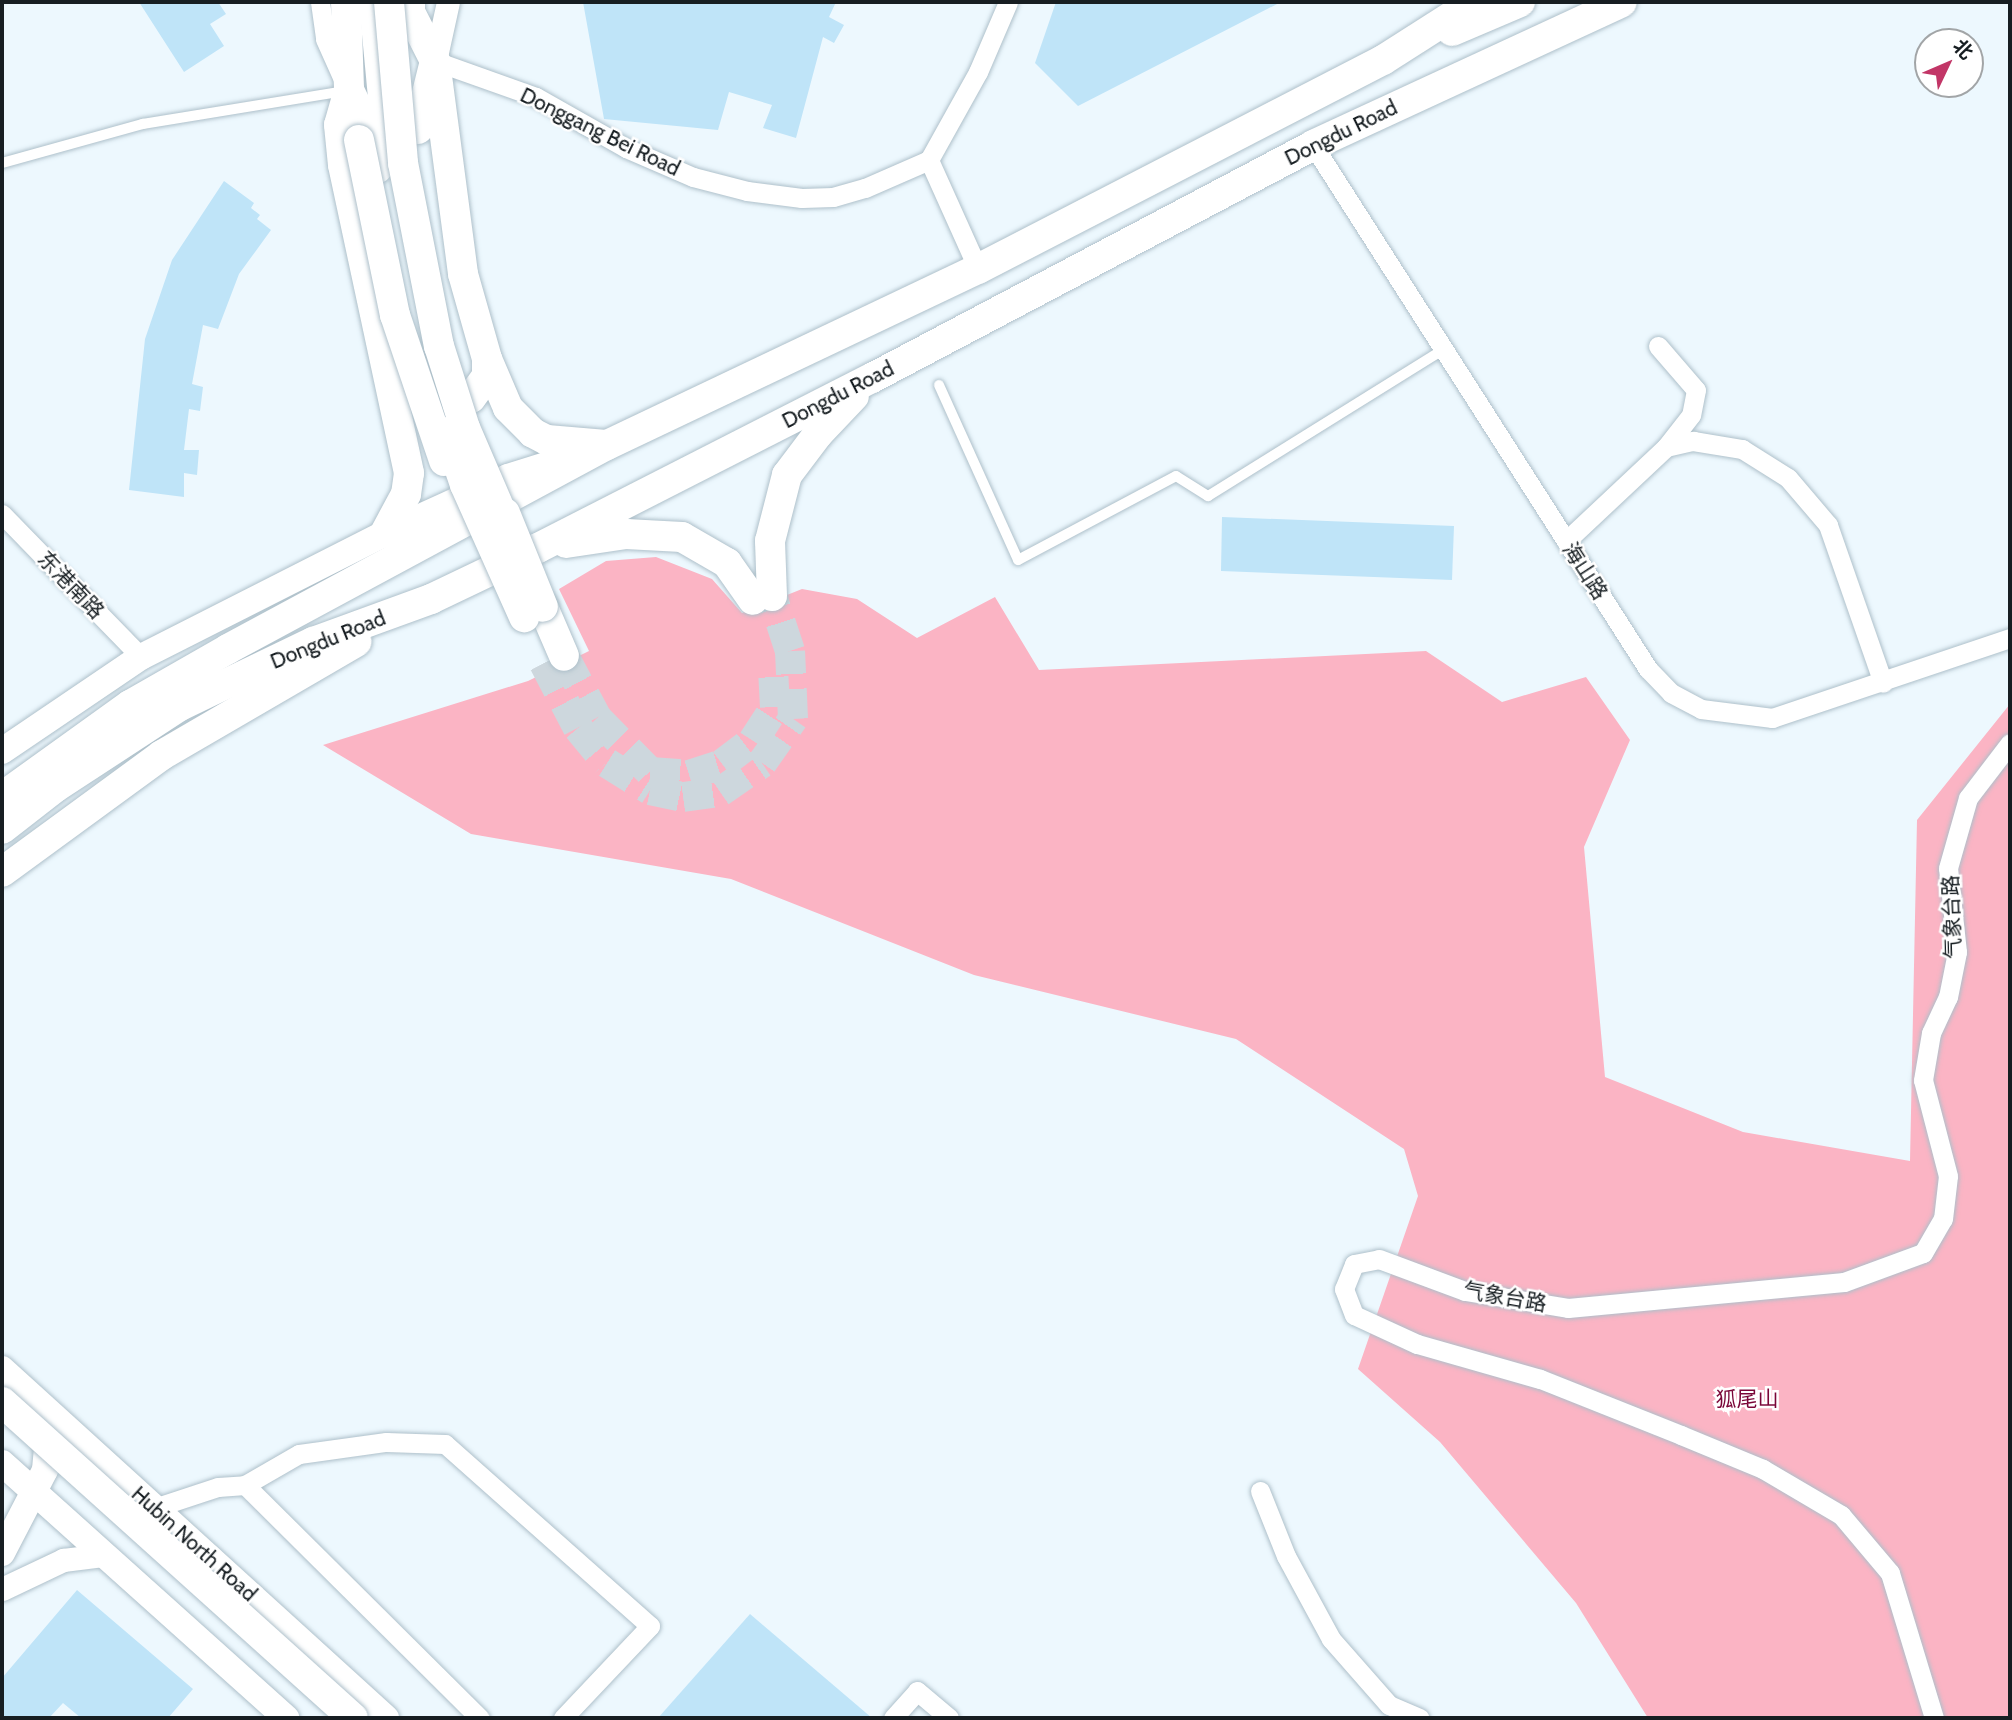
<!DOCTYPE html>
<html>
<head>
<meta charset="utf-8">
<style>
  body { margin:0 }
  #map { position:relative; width:2012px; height:1720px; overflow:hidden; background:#edf8fe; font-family:Cabin,"Noto Sans SC",sans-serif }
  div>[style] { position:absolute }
  .green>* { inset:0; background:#fbb4c4 }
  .building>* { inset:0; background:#bfe4f8 }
  .primary-tunnel>* { height:30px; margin-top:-15px; transform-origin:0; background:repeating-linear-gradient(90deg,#cdd7dd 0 30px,transparent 0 45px) }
  .roads { filter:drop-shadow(0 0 2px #aec0ca) drop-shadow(0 0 2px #aec0ca) }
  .service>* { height:10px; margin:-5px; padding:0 5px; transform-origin:5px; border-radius:5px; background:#fff }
  .minor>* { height:19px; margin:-9.5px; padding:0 9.5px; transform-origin:9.5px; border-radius:9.5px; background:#fff }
  .tertiary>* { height:23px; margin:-11.5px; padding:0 11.5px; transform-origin:11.5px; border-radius:11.5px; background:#fff }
  .secondary>* { height:26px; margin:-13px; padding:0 13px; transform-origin:13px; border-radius:13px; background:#fff }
  .primary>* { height:30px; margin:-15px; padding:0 15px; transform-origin:15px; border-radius:15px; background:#fff }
  .bridges { filter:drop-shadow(0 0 2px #aec0ca) drop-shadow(0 0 2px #aec0ca) }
  .primary-bridge>* { height:30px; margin:-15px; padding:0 15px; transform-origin:15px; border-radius:15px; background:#fff }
  span { translate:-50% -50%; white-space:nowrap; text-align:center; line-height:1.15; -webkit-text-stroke:5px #fff; paint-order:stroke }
  .street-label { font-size:21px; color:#171e22 }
  .park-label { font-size:21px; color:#7a0638 }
  .frame { position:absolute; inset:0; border:4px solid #171e22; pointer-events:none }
  .north { position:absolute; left:1914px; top:28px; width:70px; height:70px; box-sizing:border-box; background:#fff; border:2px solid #a2a5a7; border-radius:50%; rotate:46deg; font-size:19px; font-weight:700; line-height:28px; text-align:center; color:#171e22 }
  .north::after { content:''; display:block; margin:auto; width:24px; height:32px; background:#c23667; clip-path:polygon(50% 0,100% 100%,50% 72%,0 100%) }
</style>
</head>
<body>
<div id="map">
  <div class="green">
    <i style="clip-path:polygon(656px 557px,712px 579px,742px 613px,802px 589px,857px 599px,917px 638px,995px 597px,1039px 670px,1426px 651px,1502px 702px,1586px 677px,1630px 740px,1584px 847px,1605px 1077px,1743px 1132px,1910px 1161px,1917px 820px,2010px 704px,2010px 1718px,1648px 1718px,1576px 1603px,1440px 1442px,1358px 1369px,1418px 1196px,1404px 1149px,1236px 1039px,974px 975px,731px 879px,471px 834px,323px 745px,528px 681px,589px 651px,559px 589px,606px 561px)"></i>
  </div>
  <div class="building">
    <i style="clip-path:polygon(139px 2px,218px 2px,226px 14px,210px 24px,224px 46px,184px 72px)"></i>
    <i style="clip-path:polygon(583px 2px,836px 2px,829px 17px,844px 25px,834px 43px,823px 37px,796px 138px,763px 128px,772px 105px,729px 92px,718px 130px,604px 119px)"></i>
    <i style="clip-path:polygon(1056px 2px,1281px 2px,1078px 106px,1035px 63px)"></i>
    <i style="clip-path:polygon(224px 181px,254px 203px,251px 208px,260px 215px,257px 219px,271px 230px,239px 274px,218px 329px,203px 325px,192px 384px,203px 387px,200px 411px,189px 409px,184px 450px,199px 450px,197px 475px,184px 473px,184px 497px,129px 490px,145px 339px,172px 260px)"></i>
    <i style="clip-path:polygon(1222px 517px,1454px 526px,1452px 580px,1221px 571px)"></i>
    <i style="clip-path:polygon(77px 1590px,193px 1689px,168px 1718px,81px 1718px,63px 1703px,49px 1718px,2px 1718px,2px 1678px)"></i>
    <i style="clip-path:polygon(750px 1614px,872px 1718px,658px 1718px)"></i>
  </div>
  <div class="primary-tunnel">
    <i style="left:564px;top:656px;width:70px;rotate:62deg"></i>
    <i style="left:597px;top:718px;width:76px;rotate:45.5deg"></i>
    <i style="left:650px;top:772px;width:39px;rotate:4deg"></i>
    <i style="left:689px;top:775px;width:35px;rotate:-18deg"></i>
    <i style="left:722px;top:764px;width:39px;rotate:-37deg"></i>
    <i style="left:753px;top:741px;width:40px;rotate:-57.1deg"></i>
    <i style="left:775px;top:707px;width:33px;rotate:-93deg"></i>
    <i style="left:544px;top:663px;width:73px;rotate:62.4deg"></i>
    <i style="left:578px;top:728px;width:45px;rotate:50.4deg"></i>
    <i style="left:607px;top:763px;width:51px;rotate:32.1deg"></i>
    <i style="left:650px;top:790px;width:34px;rotate:12deg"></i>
    <i style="left:683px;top:797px;width:37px;rotate:-8deg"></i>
    <i style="left:720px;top:792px;width:51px;rotate:-34.6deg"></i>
    <i style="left:762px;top:763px;width:54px;rotate:-54.8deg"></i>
    <i style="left:793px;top:719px;width:68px;rotate:-92.5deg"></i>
    <i style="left:790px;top:651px;width:58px;rotate:-108.1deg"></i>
  </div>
  <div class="roads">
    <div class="service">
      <i style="left:2px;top:163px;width:146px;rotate:-15.5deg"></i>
      <i style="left:143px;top:124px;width:205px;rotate:-9.3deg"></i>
      <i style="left:939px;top:385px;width:192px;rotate:65.7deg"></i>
      <i style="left:1018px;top:560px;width:179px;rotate:-28deg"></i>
      <i style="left:1176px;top:476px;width:38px;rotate:32deg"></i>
      <i style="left:1208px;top:496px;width:278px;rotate:-31.9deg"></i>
    </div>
    <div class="minor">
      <i style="left:320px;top:2px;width:37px;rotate:82deg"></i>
      <i style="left:325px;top:39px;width:51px;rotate:65.9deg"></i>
      <i style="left:435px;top:61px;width:107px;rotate:19.6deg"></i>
      <i style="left:536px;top:97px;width:103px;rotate:29.5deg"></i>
      <i style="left:626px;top:148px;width:73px;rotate:23.4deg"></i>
      <i style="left:693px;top:177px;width:56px;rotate:14.5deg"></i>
      <i style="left:747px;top:191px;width:55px;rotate:7.3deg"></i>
      <i style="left:802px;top:198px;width:31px;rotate:-2deg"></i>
      <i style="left:833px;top:197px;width:33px;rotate:-16deg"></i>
      <i style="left:865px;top:188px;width:70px;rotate:-23.6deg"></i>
      <i style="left:1313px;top:145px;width:622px;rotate:57.41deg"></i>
      <i style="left:1648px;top:669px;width:33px;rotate:46deg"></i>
      <i style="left:1671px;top:693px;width:34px;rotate:28deg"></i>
      <i style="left:1701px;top:709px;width:72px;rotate:7.2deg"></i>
      <i style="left:1772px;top:718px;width:251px;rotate:-18.6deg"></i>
      <i style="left:978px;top:269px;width:120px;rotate:-114.2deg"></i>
      <i style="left:929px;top:160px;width:101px;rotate:-60.9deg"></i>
      <i style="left:978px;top:72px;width:76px;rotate:-66.8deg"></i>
      <i style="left:1658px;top:346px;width:58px;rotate:49.2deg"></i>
      <i style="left:1696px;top:390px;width:25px;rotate:101deg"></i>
      <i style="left:1691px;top:415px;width:41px;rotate:128deg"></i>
      <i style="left:2px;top:514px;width:199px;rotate:45.8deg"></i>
      <i style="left:1566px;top:541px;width:137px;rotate:-43.2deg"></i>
      <i style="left:1666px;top:447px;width:28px;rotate:-13deg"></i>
      <i style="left:1693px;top:441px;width:50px;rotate:9.3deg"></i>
      <i style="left:1742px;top:449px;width:54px;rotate:32.2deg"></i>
      <i style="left:1788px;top:478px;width:62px;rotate:49.6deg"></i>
      <i style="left:1828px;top:525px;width:167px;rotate:70.8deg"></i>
      <i style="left:245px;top:1485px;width:331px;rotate:44.8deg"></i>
      <i style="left:1260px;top:1491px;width:70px;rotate:68.2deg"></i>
      <i style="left:1286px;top:1556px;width:94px;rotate:61.5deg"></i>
      <i style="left:1331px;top:1639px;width:88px;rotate:48.7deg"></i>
      <i style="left:1389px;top:1705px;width:33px;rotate:23deg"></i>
      <i style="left:154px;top:1508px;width:67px;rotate:-18.2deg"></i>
      <i style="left:218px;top:1487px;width:27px;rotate:-4deg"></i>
      <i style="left:245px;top:1485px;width:62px;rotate:-29.9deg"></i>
      <i style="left:299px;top:1454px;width:88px;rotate:-7.9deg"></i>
      <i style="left:386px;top:1442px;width:59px;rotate:1.9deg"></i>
      <i style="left:445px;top:1444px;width:274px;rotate:41.6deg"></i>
      <i style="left:650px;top:1626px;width:127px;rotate:133.4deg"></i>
      <i style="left:893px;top:1718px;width:36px;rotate:-48deg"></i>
      <i style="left:917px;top:1691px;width:42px;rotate:40.2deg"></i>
      <i style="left:1934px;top:1718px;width:152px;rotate:-106.9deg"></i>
      <i style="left:1890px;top:1573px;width:76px;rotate:-130.2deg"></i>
      <i style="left:1841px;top:1515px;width:91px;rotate:-149.5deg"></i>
      <i style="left:1763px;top:1469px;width:89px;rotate:-157.5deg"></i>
      <i style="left:1681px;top:1435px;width:152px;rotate:-158.3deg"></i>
      <i style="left:1540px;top:1379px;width:128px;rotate:-164.1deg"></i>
      <i style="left:1417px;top:1344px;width:69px;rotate:-155.3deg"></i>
      <i style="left:1354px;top:1315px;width:28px;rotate:-111deg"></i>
      <i style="left:1344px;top:1289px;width:27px;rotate:-68deg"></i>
      <i style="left:1354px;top:1264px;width:25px;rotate:-11deg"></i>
      <i style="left:1379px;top:1259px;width:92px;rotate:20.4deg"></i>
      <i style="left:1465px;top:1291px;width:104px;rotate:9.4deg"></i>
      <i style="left:1568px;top:1308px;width:277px;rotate:-5.4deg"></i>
      <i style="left:1844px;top:1282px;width:84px;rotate:-20.2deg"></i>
      <i style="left:1923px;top:1253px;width:39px;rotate:-60deg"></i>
      <i style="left:1943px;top:1219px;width:43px;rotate:-83.4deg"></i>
      <i style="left:1948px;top:1176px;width:99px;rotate:-104.6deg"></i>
      <i style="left:1923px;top:1080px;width:48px;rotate:-80.3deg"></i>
      <i style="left:1931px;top:1033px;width:40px;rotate:-65deg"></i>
      <i style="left:1948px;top:997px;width:46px;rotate:-78.7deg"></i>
      <i style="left:1957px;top:952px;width:84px;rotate:-96.1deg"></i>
      <i style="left:1948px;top:868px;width:73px;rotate:-74.1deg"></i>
      <i style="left:1968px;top:798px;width:69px;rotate:-52.6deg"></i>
    </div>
    <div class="tertiary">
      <i style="left:435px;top:61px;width:60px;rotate:-77.6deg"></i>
      <i style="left:2px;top:1589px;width:68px;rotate:-25.4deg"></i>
      <i style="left:63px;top:1560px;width:40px;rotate:-7.1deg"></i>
    </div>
    <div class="secondary">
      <i style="left:2px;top:751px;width:168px;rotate:-34.1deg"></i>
      <i style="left:141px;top:657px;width:274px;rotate:-26.9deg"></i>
      <i style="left:385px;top:533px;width:135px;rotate:-24.5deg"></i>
      <i style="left:508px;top:477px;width:57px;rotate:-17.5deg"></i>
      <i style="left:2px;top:1369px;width:519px;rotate:42.27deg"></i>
      <i style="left:2px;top:1463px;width:382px;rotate:41.9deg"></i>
      <i style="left:2px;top:1553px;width:93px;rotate:-62.6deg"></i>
      <i style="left:45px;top:1470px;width:44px;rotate:-84.8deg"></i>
    </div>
    <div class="primary">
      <i style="left:346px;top:2px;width:88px;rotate:88deg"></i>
      <i style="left:349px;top:90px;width:36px;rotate:106deg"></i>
      <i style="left:339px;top:125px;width:40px;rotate:84.3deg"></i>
      <i style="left:343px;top:165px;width:315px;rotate:77.9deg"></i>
      <i style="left:409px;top:473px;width:21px;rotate:98deg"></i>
      <i style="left:406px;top:494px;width:44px;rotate:118.3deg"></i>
      <i style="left:374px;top:2px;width:129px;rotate:84.6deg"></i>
      <i style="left:410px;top:2px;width:10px;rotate:90deg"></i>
      <i style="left:410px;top:12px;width:55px;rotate:63deg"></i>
      <i style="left:435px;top:61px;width:70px;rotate:104deg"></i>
      <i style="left:1452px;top:31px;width:74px;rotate:-23.1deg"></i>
      <i style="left:435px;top:61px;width:215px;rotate:82.5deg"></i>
      <i style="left:463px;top:274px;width:88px;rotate:74.2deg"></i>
      <i style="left:487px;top:359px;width:53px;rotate:66.8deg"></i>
      <i style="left:508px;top:408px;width:35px;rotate:45deg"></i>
      <i style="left:533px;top:433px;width:16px;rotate:27deg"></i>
      <i style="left:547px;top:440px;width:59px;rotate:4.8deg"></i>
      <i style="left:349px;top:90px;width:49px;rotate:64.5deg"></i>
      <i style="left:370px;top:134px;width:35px;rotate:78deg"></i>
      <i style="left:429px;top:394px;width:13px;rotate:63deg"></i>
      <i style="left:435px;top:406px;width:11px;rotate:15deg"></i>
      <i style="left:446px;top:409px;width:27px;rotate:-24deg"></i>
      <i style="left:471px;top:398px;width:27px;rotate:-54deg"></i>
      <i style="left:487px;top:376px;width:17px;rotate:-90deg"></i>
      <i style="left:566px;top:543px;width:61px;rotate:-8.5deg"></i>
      <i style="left:626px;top:534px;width:56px;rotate:3.1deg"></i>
      <i style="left:682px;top:537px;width:52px;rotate:30deg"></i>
      <i style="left:727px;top:563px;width:45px;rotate:54.9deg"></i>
      <i style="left:772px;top:596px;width:55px;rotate:-92.1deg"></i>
      <i style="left:770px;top:541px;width:68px;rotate:-75.6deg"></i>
      <i style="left:787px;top:475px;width:51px;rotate:-52.9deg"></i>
      <i style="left:818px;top:434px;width:52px;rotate:-46.5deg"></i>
      <i style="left:543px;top:607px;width:53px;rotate:66.8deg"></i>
      <i style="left:2px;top:797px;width:158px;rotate:-35.7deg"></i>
      <i style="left:130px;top:705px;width:113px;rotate:-29.7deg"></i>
      <i style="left:228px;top:649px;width:430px;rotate:-28.3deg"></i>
      <i style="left:607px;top:445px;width:411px;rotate:-25.4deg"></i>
      <i style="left:978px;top:269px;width:456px;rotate:-27.3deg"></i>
      <i style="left:1383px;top:60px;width:108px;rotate:-32.5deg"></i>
      <i style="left:2px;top:829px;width:68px;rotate:-37.9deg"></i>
      <i style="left:56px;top:787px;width:148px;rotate:-33.2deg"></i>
      <i style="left:180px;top:706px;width:148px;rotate:-25.7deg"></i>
      <i style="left:313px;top:642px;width:126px;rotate:-20deg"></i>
      <i style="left:431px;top:599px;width:119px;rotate:-25.5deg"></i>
      <i style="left:538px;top:548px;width:375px;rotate:-27deg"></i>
      <i style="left:872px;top:378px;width:499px;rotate:-27.8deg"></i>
      <i style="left:1313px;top:145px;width:340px;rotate:-24.8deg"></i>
      <i style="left:2px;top:872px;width:198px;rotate:-36.2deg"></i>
      <i style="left:162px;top:755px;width:225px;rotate:-30.2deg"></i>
    </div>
  </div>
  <div class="bridges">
    <div class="primary-bridge">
      <i style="left:389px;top:2px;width:162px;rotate:85deg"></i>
      <i style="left:403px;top:163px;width:187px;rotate:78.9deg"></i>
      <i style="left:439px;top:346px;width:86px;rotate:72.4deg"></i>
      <i style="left:465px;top:428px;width:111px;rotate:66.7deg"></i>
      <i style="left:359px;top:140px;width:179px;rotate:78.4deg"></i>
      <i style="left:395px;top:315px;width:154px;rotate:71.4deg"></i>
      <i style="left:447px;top:432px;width:56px;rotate:71.2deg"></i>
      <i style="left:465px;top:485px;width:145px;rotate:65.9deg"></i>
      <i style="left:505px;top:513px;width:101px;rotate:68deg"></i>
      <i style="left:2px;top:1402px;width:472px;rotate:42deg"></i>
    </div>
  </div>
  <div class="street-label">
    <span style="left:600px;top:132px;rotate:26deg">Donggang Bei Road</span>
    <span style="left:1341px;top:133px;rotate:-26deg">Dongdu Road</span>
    <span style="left:838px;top:395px;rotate:-27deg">Dongdu Road</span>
    <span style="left:1585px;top:571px;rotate:57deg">海山路</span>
    <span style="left:71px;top:585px;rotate:46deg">东港南路</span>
    <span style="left:328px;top:640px;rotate:-22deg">Dongdu Road</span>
    <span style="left:1952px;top:917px;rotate:-92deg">气象台路</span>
    <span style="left:1505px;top:1297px;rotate:10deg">气象台路</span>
    <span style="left:194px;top:1544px;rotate:42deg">Hubin North Road</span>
  </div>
  <div class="park-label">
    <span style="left:1747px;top:1399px">狐尾山</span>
  </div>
  <div class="frame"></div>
  <div class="north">北</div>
</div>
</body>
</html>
